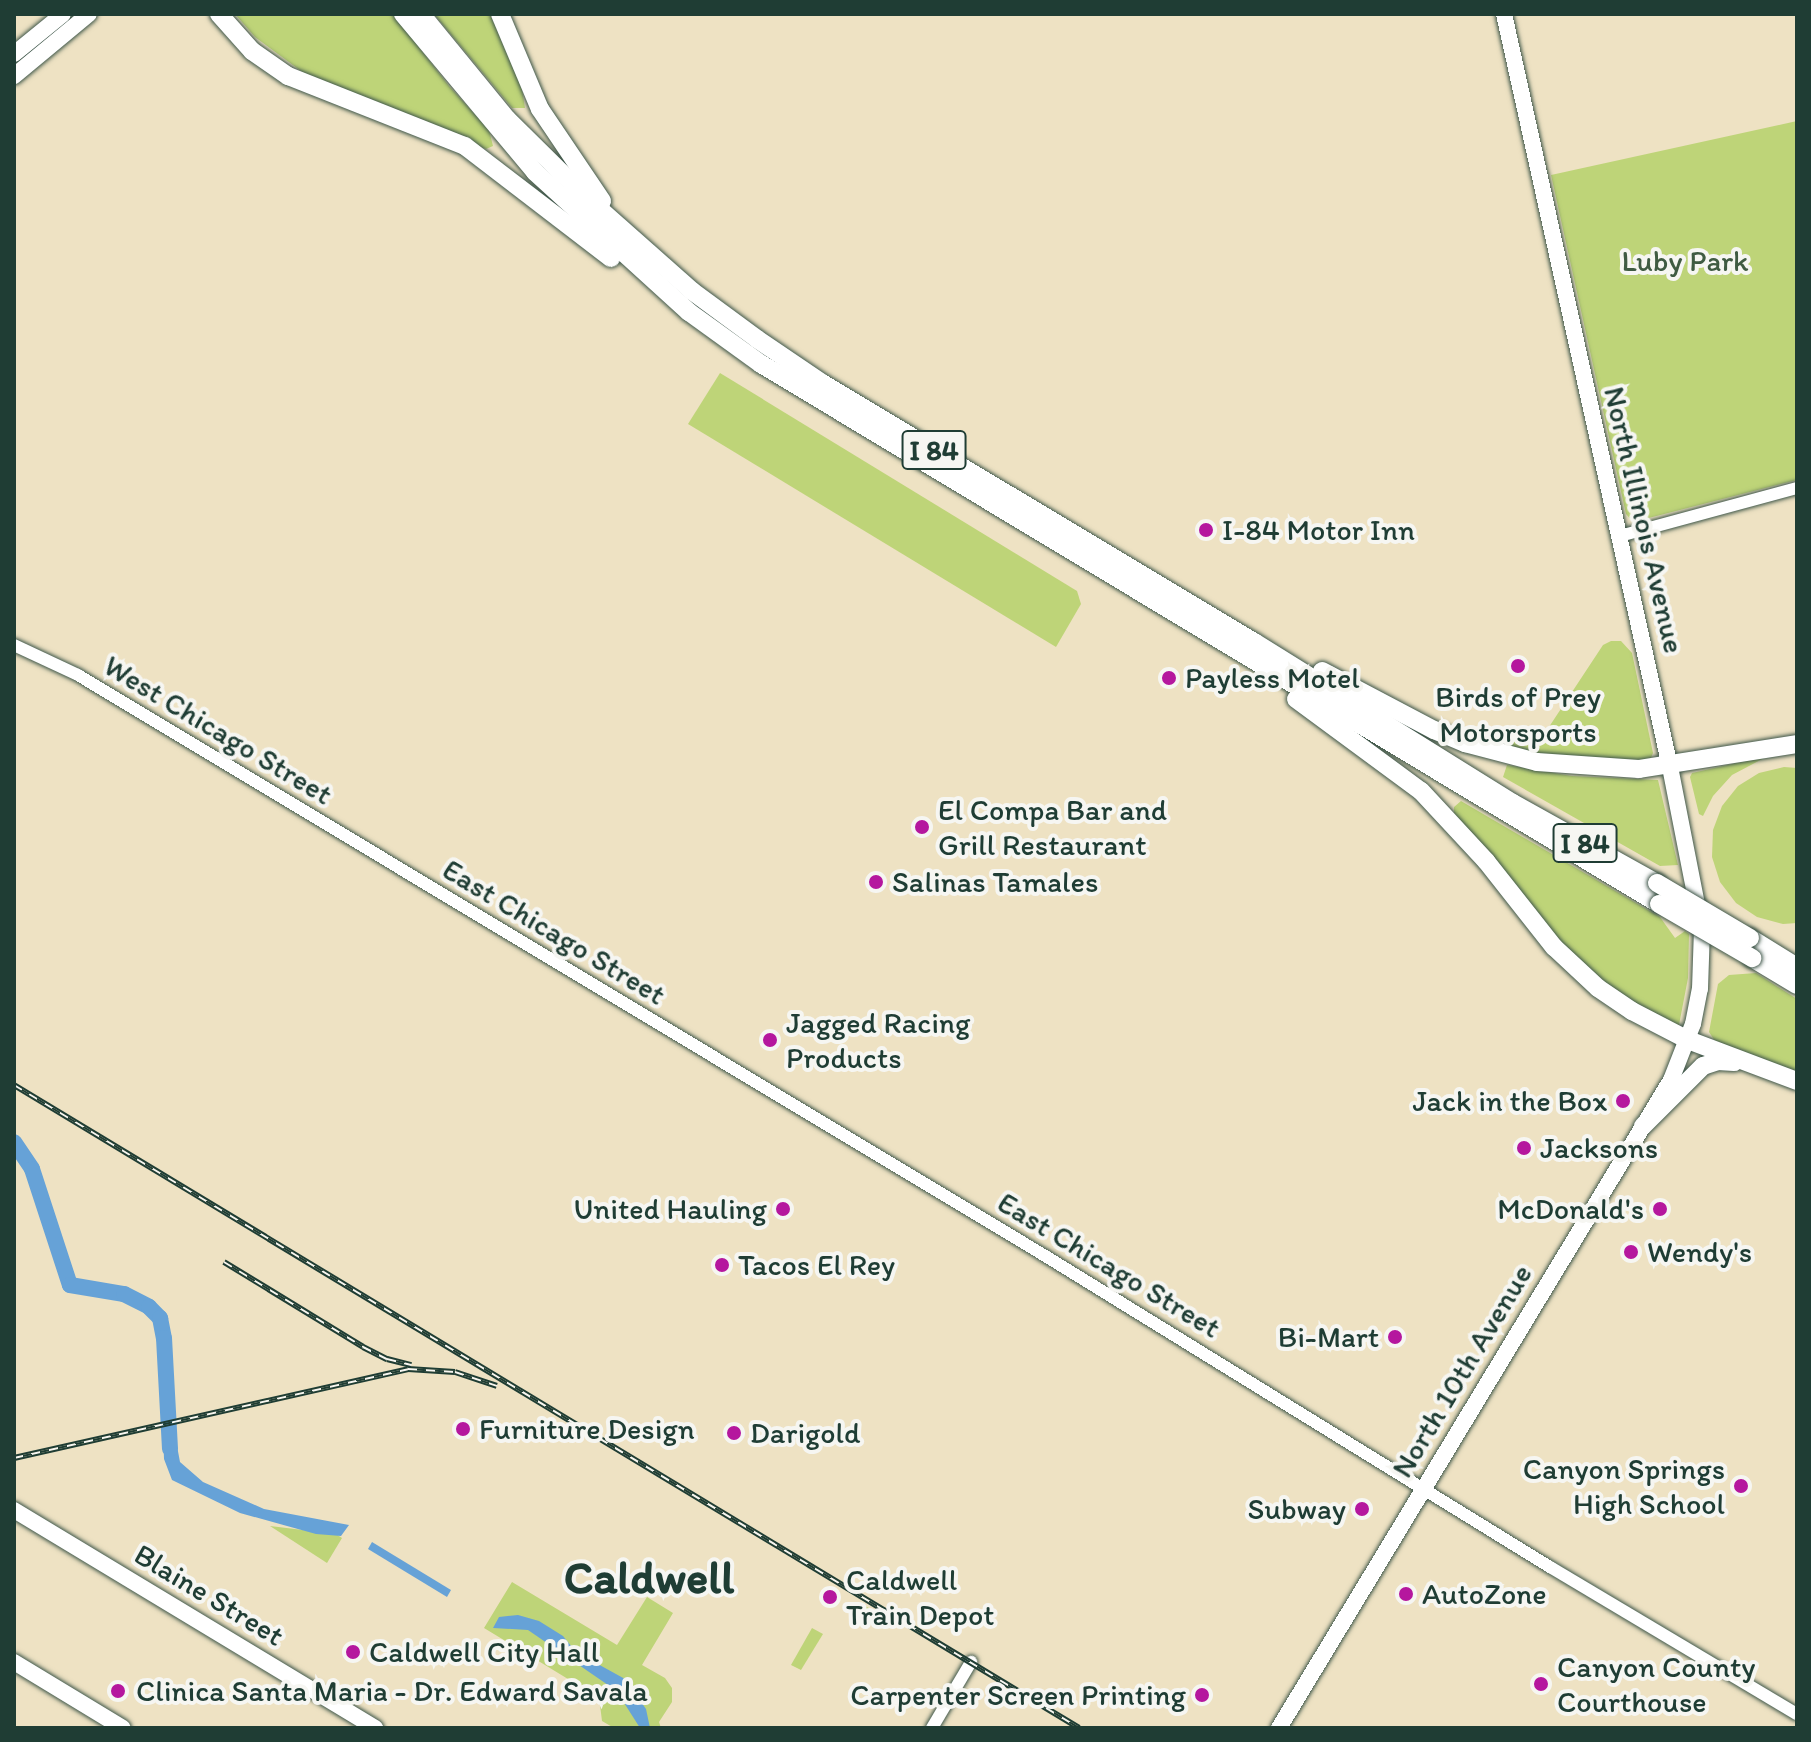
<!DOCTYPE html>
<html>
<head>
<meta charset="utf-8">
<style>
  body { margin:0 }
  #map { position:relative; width:1811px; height:1742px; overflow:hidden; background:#eee2c3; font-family:Itim,sans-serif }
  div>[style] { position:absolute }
  .green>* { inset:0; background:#bed478 }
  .water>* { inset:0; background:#66a2d7 }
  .river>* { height:16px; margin:-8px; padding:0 8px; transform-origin:8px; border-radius:8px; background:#66a2d7 }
  .roads { filter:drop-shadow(0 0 2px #3e5649) drop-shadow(0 0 2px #3e5649) }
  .minor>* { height:12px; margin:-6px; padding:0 6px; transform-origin:6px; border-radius:6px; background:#fff }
  .major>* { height:16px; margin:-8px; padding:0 8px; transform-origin:8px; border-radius:8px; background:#fff }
  .highway>* { height:18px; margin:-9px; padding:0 9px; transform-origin:9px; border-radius:9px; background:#fff }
  .rail>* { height:6px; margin-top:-3px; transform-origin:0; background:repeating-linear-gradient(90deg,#f6f6f2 0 9px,#1f3d34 0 18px); box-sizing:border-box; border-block:2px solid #1f3d34 }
  .bridges { filter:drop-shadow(0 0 2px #3e5649) drop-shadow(0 0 2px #3e5649) }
  .highway-bridge>* { height:18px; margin:-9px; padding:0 9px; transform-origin:9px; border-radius:9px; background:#fff }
  .dots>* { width:22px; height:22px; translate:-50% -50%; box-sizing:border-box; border:4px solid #f6f6f2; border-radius:50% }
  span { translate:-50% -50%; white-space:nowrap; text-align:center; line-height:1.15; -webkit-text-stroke:8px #f6f6f2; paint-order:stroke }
  .shield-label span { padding:2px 6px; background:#f6f6f2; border:2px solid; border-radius:6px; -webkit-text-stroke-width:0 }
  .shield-label { font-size:28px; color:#1f3d34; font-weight:700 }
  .park-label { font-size:30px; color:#3f5b42 }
  .street-label { font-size:30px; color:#1f3d34 }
  .poi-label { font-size:30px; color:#1f3d34 }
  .left { translate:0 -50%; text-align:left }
  .right { translate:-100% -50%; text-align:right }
  .town-label { font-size:46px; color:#1f3d34; font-weight:700 }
  .frame { position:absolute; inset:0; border:16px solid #1f3d34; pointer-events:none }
</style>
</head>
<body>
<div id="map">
  <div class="green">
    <i style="clip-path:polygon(235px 14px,393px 14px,449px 86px,489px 130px,493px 146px,486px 149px,305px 74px,255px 37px)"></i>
    <i style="clip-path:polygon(434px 14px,490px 14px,522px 89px,525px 108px,512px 108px)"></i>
    <i style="clip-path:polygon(1797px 121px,1797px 480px,1633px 522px,1626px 514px,1551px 175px)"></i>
    <i style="clip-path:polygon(720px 373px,1077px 591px,1081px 604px,1056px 647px,688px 424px)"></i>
    <i style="clip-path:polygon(1611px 641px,1621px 641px,1632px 653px,1653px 753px,1650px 760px,1573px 762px,1507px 749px,1506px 744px,1545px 733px,1603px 645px)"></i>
    <i style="clip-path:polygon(1768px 756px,1732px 775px,1713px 796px,1703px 816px,1699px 814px,1690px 777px,1692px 773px)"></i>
    <i style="clip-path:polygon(1507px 765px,1572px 776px,1658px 780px,1678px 865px,1660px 866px,1503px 777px)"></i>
    <i style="clip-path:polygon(1784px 767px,1797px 768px,1797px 923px,1783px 924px,1757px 917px,1736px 903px,1720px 882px,1712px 857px,1713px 830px,1722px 806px,1738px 786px,1759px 773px)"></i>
    <i style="clip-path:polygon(1461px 801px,1660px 917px,1675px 938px,1685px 931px,1689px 934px,1688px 978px,1679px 1025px,1673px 1027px,1604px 982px,1560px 941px,1454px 813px,1454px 807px)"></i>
    <i style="clip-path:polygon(1756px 973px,1797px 999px,1797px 1074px,1715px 1041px,1709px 1032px,1718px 984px,1729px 975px)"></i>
    <i style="clip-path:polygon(270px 1526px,336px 1534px,342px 1538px,327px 1563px)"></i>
    <i style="clip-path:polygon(512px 1582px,617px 1645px,647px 1597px,673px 1613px,642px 1665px,665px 1678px,672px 1688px,672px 1702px,659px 1722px,661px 1728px,614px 1728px,602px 1721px,600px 1705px,591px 1693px,484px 1628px)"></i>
    <i style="clip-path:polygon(859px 1602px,875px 1612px,876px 1618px,865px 1626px,850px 1616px)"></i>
    <i style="clip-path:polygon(812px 1628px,823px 1634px,801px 1670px,791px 1665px)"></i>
  </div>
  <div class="water">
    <i style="clip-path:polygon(174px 1430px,180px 1462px,203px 1482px,264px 1509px,349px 1525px,341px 1536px,316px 1534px,240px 1513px,172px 1480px,164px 1459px,163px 1431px)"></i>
    <i style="clip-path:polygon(372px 1542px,451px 1590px,447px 1597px,368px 1549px)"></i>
    <i style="clip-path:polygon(518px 1615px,539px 1621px,563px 1636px,576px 1652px,625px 1679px,646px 1709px,650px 1728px,640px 1728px,621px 1698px,608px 1685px,528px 1630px,493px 1628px,499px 1617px)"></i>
  </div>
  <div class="river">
    <i style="left:14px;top:1142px;width:32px;rotate:56deg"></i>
    <i style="left:32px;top:1169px;width:122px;rotate:71.9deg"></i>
    <i style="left:70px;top:1285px;width:55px;rotate:9.5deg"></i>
    <i style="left:124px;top:1294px;width:28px;rotate:27deg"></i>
    <i style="left:149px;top:1307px;width:16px;rotate:45deg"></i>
    <i style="left:160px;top:1318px;width:20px;rotate:79deg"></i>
    <i style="left:164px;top:1338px;width:111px;rotate:86.9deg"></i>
  </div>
  <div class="roads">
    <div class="minor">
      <i style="left:1620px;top:536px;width:183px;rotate:-15.2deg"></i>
      <i style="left:14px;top:645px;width:71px;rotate:25.1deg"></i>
      <i style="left:78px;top:675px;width:1130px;rotate:30.99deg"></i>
      <i style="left:1047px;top:1257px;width:591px;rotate:31.65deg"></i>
      <i style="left:1550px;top:1567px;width:287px;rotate:30.8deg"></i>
      <i style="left:932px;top:1728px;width:77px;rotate:-59.4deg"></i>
    </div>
    <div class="major">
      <i style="left:14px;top:54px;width:63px;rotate:-39.2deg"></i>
      <i style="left:14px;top:76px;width:97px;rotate:-39.6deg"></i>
      <i style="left:14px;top:1510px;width:422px;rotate:31.1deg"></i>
      <i style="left:14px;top:1662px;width:127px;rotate:31.2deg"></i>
      <i style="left:1279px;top:1728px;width:757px;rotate:-58.83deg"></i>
      <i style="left:1671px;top:1080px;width:60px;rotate:-68.6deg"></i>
      <i style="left:1693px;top:1024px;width:36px;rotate:-79deg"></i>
      <i style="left:1700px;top:989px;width:59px;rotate:-88.1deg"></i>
      <i style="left:1702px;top:930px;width:166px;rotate:-101.1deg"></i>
      <i style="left:1670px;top:767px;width:771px;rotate:-102.43deg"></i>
    </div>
    <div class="highway">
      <i style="left:219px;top:14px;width:50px;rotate:48.3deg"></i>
      <i style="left:252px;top:51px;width:44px;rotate:34.8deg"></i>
      <i style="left:288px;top:76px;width:190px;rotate:21.6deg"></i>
      <i style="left:465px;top:146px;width:184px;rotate:37.5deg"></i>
      <i style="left:403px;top:14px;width:206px;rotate:50.1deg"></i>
      <i style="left:535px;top:172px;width:208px;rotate:42.3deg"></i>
      <i style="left:689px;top:312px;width:89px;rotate:35.8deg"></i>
      <i style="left:761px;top:364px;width:1048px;rotate:31.02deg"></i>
      <i style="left:421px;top:14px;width:136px;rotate:50.7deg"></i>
      <i style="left:507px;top:119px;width:112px;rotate:44.6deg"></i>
      <i style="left:587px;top:198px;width:140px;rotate:41.5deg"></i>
      <i style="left:692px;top:291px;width:81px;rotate:36.4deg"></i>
      <i style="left:757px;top:339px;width:78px;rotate:34.1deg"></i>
      <i style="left:822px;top:383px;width:504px;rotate:30.94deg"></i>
      <i style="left:1254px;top:642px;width:305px;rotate:31.9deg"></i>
      <i style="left:1513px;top:803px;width:165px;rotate:29.1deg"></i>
      <i style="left:500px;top:14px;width:103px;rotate:67.2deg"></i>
      <i style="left:540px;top:109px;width:111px;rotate:56deg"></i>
      <i style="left:1322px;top:671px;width:127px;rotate:27.8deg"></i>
      <i style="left:1434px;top:730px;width:34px;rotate:23deg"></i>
      <i style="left:1465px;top:743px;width:74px;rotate:14.8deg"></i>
      <i style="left:1537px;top:762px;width:102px;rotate:3.9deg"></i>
      <i style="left:1639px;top:769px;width:160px;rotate:-9deg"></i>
      <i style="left:1296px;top:699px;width:155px;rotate:36.4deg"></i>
      <i style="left:1421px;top:791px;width:96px;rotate:47.1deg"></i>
      <i style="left:1486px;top:861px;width:110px;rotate:51.7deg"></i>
      <i style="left:1554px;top:947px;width:60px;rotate:43deg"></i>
      <i style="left:1598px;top:988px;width:41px;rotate:34.1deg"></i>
      <i style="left:1632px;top:1011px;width:63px;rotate:27.4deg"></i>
      <i style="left:1688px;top:1040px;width:116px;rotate:20.6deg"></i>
      <i style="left:1750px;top:938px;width:55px;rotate:31.7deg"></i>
      <i style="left:1752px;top:958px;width:52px;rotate:31deg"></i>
      <i style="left:1643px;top:1126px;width:85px;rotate:-45deg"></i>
      <i style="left:1703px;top:1066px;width:16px;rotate:-18deg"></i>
      <i style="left:1718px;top:1061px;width:16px;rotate:4deg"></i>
    </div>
  </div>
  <div class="rail">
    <i style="left:14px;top:1085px;width:1244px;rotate:31.12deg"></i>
    <i style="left:224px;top:1262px;width:163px;rotate:31.4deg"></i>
    <i style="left:363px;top:1347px;width:27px;rotate:27deg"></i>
    <i style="left:387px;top:1359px;width:25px;rotate:14deg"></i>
    <i style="left:14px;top:1458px;width:404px;rotate:-12.7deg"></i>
    <i style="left:408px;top:1369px;width:47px;rotate:3.7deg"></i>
    <i style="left:455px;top:1372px;width:44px;rotate:18.4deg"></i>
  </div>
  <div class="bridges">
    <div class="highway-bridge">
      <i style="left:1657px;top:883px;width:108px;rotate:30.6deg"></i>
      <i style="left:1659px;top:904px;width:108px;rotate:30.1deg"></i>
    </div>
  </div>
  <div class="dots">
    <i style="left:1206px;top:530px;background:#b5179e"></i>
    <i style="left:1518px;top:666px;background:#b5179e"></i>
    <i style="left:1169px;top:678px;background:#b5179e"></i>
    <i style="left:922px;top:827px;background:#b5179e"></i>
    <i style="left:876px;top:882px;background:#b5179e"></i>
    <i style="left:770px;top:1040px;background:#b5179e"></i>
    <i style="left:1623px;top:1101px;background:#b5179e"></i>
    <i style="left:1524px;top:1148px;background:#b5179e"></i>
    <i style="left:783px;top:1209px;background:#b5179e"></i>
    <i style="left:1660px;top:1209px;background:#b5179e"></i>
    <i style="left:1631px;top:1252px;background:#b5179e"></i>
    <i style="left:722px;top:1265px;background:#b5179e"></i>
    <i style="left:1395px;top:1337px;background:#b5179e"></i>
    <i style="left:463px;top:1429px;background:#b5179e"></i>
    <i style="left:734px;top:1433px;background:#b5179e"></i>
    <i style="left:1741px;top:1486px;background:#b5179e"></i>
    <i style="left:1362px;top:1509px;background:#b5179e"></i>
    <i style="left:1406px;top:1594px;background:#b5179e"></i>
    <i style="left:830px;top:1597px;background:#b5179e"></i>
    <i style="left:353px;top:1652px;background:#b5179e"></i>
    <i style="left:1541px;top:1684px;background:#b5179e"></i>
    <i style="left:118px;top:1691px;background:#b5179e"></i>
    <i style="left:1202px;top:1695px;background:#b5179e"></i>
  </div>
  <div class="shield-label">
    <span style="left:934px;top:450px">I 84</span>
    <span style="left:1585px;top:843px">I 84</span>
  </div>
  <div class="park-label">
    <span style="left:1685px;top:261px">Luby Park</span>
  </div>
  <div class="street-label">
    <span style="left:1644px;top:520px;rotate:77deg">North Illinois Avenue</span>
    <span style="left:218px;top:730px;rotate:31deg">West Chicago Street</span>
    <span style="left:554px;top:932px;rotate:31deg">East Chicago Street</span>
    <span style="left:1109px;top:1265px;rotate:31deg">East Chicago Street</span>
    <span style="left:1462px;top:1371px;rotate:-59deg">North 10th Avenue</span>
    <span style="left:209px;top:1595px;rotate:31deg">Blaine Street</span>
  </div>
  <div class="poi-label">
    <span class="left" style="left:1222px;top:530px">I-84 Motor Inn</span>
    <span class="left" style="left:1185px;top:678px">Payless Motel</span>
    <span style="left:1518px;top:714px">Birds of Prey<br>Motorsports</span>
    <span class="left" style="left:938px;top:827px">El Compa Bar and<br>Grill Restaurant</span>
    <span class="left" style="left:892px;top:882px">Salinas Tamales</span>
    <span class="left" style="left:786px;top:1040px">Jagged Racing<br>Products</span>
    <span class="right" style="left:1607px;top:1101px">Jack in the Box</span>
    <span class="left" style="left:1540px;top:1148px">Jacksons</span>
    <span class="right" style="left:767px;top:1209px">United Hauling</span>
    <span class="right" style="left:1644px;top:1209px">McDonald's</span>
    <span class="left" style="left:1647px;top:1252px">Wendy's</span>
    <span class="left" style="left:738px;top:1265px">Tacos El Rey</span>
    <span class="right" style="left:1379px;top:1337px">Bi-Mart</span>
    <span class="left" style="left:479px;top:1429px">Furniture Design</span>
    <span class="left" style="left:750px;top:1433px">Darigold</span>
    <span class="right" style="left:1725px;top:1486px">Canyon Springs<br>High School</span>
    <span class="right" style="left:1346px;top:1509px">Subway</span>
    <span class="left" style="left:846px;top:1597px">Caldwell<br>Train Depot</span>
    <span class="left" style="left:1422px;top:1594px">AutoZone</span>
    <span class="left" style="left:369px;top:1652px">Caldwell City Hall</span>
    <span class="left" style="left:1557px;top:1684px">Canyon County<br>Courthouse</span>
    <span class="left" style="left:136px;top:1691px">Clinica Santa Maria - Dr. Edward Savala</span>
    <span class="right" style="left:1186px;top:1695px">Carpenter Screen Printing</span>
  </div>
  <div class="town-label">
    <span style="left:649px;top:1577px">Caldwell</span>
  </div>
  <div class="frame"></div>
</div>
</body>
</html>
